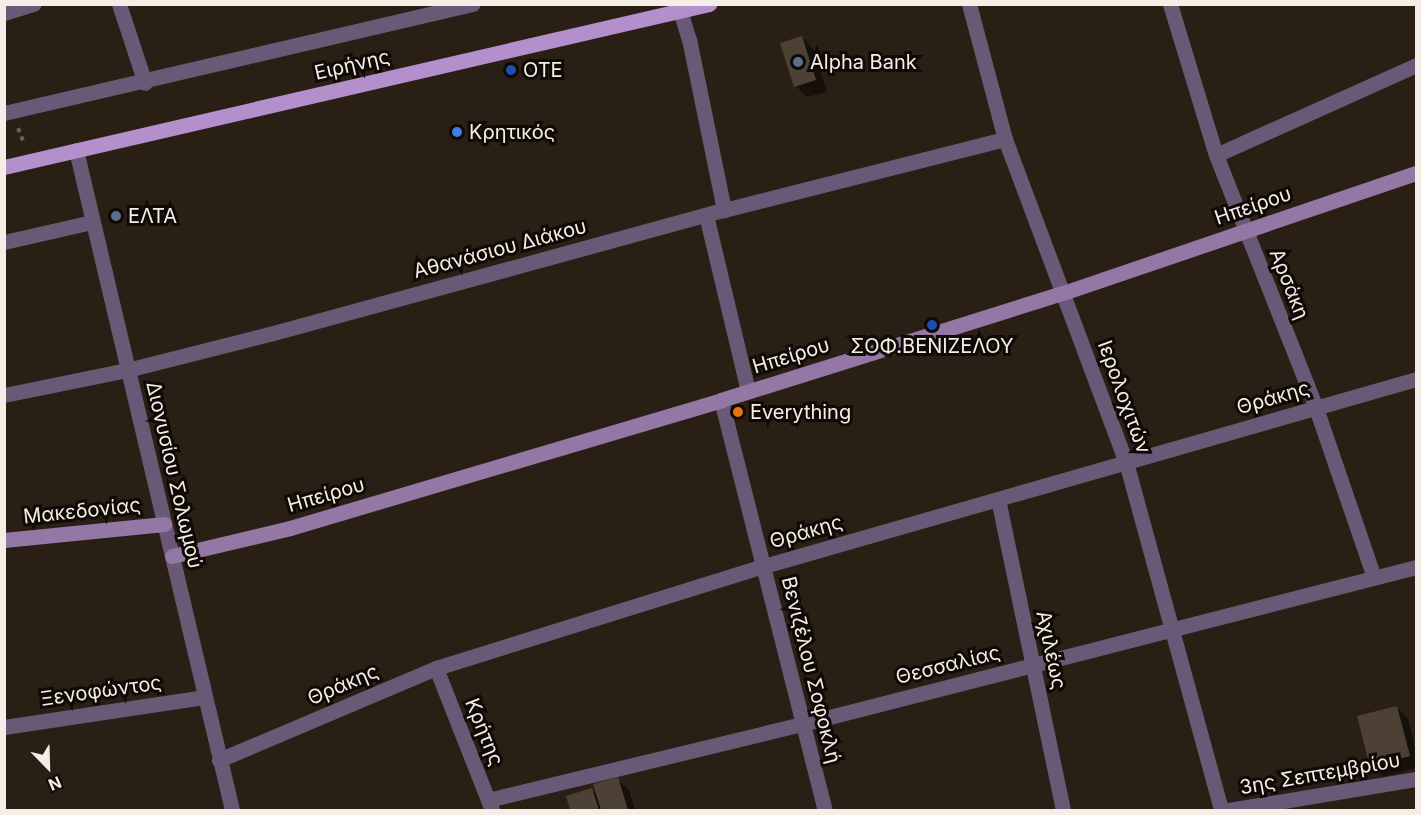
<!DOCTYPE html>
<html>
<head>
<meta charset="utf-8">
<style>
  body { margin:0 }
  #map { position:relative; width:1421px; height:815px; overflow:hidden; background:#2a1f15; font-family:Inter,sans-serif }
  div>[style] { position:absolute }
  .shadow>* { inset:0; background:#0007 }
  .building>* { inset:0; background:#4d4136 }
  .path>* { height:4px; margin-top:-2px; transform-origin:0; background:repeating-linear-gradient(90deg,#685e55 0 4.5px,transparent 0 9px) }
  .street>* { height:15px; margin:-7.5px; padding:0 7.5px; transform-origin:7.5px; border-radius:7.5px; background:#6a5976 }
  .secondary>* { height:15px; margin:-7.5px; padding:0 7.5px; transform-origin:7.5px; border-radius:7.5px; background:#9378a6 }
  .primary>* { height:15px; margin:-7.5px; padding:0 7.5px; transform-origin:7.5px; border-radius:7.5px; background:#b390cc }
  .dots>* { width:16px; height:16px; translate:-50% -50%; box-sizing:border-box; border:3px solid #0f0a06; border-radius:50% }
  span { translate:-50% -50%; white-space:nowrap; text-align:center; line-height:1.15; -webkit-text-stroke:6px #0f0a06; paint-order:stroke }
  .poi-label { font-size:20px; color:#f5eee7 }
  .left { translate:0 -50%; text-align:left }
  .street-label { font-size:20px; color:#f5eee7 }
  .frame { position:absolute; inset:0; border:6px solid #f5eee7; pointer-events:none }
  .north { position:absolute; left:18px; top:737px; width:60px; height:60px; -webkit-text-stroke:4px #0f0a06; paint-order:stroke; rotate:157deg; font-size:16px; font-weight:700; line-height:24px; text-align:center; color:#f5eee7 }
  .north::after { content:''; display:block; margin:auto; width:21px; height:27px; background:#f5eee7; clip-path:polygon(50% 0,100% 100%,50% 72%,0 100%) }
</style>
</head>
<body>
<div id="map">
  <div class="shadow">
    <i style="clip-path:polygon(802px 37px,813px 49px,827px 92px,807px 97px,796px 86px)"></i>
    <i style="clip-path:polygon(1397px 707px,1408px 719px,1416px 752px,1416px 768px,1383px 777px,1371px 766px)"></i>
    <i style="clip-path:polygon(617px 779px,629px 790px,635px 810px,571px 810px,567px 797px,592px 790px,599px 797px)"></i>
  </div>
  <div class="building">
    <i style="clip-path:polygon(802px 36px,816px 80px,794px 87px,780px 43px)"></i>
    <i style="clip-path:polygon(1397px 706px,1410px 756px,1370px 767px,1357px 716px)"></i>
    <i style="clip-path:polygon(618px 777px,628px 810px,601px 810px,593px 784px)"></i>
    <i style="clip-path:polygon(592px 788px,599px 810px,570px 810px,566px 796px)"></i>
  </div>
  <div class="path">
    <i style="left:18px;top:128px;width:17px;rotate:69deg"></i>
  </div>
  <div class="street">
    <i style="left:119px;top:4px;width:83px;rotate:71.8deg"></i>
    <i style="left:678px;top:4px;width:37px;rotate:73deg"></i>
    <i style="left:689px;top:39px;width:175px;rotate:78.4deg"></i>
    <i style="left:969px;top:4px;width:140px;rotate:75.1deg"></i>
    <i style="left:1005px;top:139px;width:345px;rotate:69.5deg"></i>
    <i style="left:1126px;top:462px;width:361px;rotate:74.7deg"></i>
    <i style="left:1170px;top:4px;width:158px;rotate:73.1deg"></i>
    <i style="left:1216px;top:155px;width:272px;rotate:68.4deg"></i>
    <i style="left:1316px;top:408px;width:179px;rotate:71.1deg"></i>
    <i style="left:4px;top:13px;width:31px;rotate:-17deg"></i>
    <i style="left:4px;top:113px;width:481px;rotate:-13.1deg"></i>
    <i style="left:76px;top:150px;width:678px;rotate:76.7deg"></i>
    <i style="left:1216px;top:155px;width:219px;rotate:-24.2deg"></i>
    <i style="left:706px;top:215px;width:181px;rotate:76.6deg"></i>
    <i style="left:4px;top:242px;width:90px;rotate:-12.8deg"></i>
    <i style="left:4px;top:395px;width:126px;rotate:-11.5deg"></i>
    <i style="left:127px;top:370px;width:155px;rotate:-14.2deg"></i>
    <i style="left:277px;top:332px;width:463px;rotate:-15.3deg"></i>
    <i style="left:724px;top:210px;width:290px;rotate:-14.2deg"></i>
    <i style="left:721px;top:400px;width:423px;rotate:75.8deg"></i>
    <i style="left:998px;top:499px;width:318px;rotate:78.2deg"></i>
    <i style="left:436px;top:668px;width:153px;rotate:68.5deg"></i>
    <i style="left:4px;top:727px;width:202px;rotate:-8.5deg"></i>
    <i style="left:219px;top:760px;width:236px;rotate:-23deg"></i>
    <i style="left:436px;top:668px;width:343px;rotate:-17.3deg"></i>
    <i style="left:764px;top:566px;width:678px;rotate:-16deg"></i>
    <i style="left:488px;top:800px;width:323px;rotate:-13.6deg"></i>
    <i style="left:802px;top:724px;width:634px;rotate:-14.34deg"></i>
    <i style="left:1229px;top:810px;width:190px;rotate:-9.4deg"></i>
  </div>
  <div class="secondary">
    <i style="left:4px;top:540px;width:161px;rotate:-5.7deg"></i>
    <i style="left:172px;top:556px;width:121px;rotate:-13.3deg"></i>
    <i style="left:290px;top:528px;width:450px;rotate:-16.5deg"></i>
    <i style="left:721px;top:400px;width:358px;rotate:-17.4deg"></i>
    <i style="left:1063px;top:293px;width:373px;rotate:-18.8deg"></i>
  </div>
  <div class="primary">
    <i style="left:4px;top:167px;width:724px;rotate:-13.02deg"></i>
  </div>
  <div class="dots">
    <i style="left:798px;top:62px;background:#5c6f8a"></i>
    <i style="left:511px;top:70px;background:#1a4fb4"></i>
    <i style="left:457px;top:132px;background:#3f7fe0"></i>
    <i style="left:116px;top:216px;background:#5c6f8a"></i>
    <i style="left:932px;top:325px;background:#1a4fb4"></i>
    <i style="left:738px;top:412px;background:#e8710a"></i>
  </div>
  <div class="poi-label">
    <span class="left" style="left:810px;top:62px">Alpha Bank</span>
    <span class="left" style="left:523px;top:70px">ΟΤΕ</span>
    <span class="left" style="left:469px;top:132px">Κρητικός</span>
    <span class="left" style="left:128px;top:216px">ΕΛΤΑ</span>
    <span style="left:932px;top:346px">ΣΟΦ.ΒΕΝΙΖΕΛΟΥ</span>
    <span class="left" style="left:750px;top:412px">Everything</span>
  </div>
  <div class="street-label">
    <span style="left:352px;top:65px;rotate:-13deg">Ειρήνης</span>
    <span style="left:1253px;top:206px;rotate:-19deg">Ηπείρου</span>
    <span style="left:500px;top:249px;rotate:-15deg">Αθανάσιου Διάκου</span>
    <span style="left:1289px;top:284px;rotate:68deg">Αρσάκη</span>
    <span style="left:791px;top:356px;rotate:-17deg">Ηπείρου</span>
    <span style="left:1124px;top:397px;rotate:70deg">Ιερολοχιτών</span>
    <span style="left:1273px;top:398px;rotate:-16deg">Θράκης</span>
    <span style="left:174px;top:475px;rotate:77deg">Διονυσίου Σολωμού</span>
    <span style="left:326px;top:495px;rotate:-16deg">Ηπείρου</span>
    <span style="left:82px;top:511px;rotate:-6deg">Μακεδονίας</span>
    <span style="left:806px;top:532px;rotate:-16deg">Θράκης</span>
    <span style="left:1051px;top:650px;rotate:78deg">Αχιλέως</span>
    <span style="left:948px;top:665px;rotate:-14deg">Θεσσαλίας</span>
    <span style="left:811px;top:670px;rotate:76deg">Βενιζέλου Σοφοκλή</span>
    <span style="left:343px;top:685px;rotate:-23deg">Θράκης</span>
    <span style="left:101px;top:691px;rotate:-8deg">Ξενοφώντος</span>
    <span style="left:484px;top:732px;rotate:68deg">Κρήτης</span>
    <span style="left:1320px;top:774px;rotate:-10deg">3ης Σεπτεμβρίου</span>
  </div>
  <div class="frame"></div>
  <div class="north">N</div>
</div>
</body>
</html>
